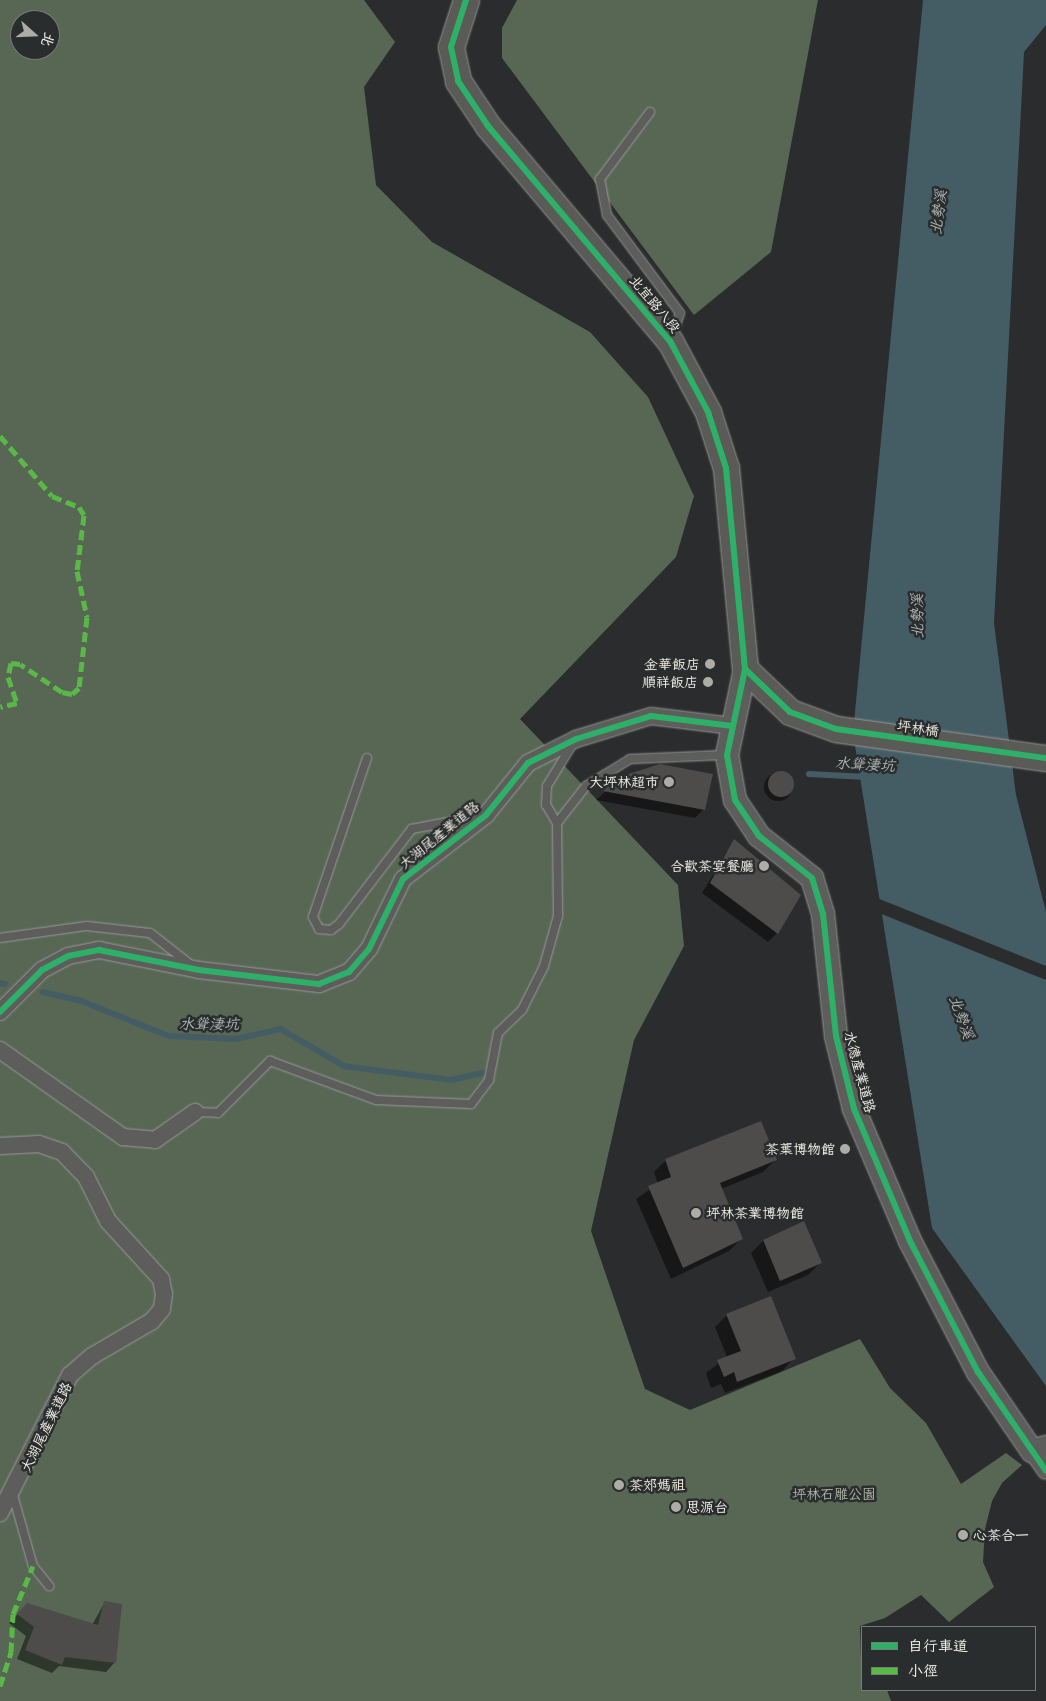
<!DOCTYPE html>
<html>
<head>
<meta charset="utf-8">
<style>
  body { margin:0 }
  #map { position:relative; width:1046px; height:1701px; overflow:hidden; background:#2b2c2d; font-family:"Patrick Hand","LXGW WenKai TC",sans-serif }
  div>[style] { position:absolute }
  .green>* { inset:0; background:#576754 }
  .water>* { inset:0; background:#445d65 }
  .pier>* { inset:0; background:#2b2c2d }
  .shadow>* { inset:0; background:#0007 }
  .round { border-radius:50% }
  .stream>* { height:5.5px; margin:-2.75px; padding:0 2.75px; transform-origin:2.75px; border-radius:2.75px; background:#445d65 }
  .building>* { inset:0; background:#4e4b4b }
  .roads { filter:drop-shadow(0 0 1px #979796) drop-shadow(0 0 1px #979796) }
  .lane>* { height:8px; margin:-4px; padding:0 4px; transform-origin:4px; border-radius:4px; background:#5d5d5c }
  .street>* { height:16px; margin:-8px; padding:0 8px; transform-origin:8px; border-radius:8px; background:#5d5d5c }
  .secondary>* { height:22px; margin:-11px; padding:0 11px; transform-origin:11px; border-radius:11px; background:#5d5d5c }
  .primary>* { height:25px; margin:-12.5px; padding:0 12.5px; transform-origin:12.5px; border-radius:12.5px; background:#5a5b56 }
  .quiet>* { height:5px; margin-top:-2.5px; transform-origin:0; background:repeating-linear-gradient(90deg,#58b947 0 10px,transparent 0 15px) }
  .cycleway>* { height:6px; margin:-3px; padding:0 3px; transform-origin:3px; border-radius:3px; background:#2db169 }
  .dots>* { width:14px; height:14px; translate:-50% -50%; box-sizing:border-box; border:2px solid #2a2d2e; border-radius:50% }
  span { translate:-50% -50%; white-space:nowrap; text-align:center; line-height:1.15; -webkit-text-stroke:5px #2a2d2e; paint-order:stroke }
  .street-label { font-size:14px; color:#f4f1e8 }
  .poi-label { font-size:14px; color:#f4f1e8 }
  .right { translate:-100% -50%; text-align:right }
  .left { translate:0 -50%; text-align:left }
  .park-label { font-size:14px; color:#b0b7a8 }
  .water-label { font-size:15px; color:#afb8b6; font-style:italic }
  .legend { position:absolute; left:861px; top:1626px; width:175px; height:65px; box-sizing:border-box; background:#2a2d2e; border:1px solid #7b7b78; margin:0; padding:6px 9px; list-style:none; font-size:15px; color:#f4f1e8 }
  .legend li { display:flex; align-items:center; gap:10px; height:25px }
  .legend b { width:25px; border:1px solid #7b7b78 }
  .north { position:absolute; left:10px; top:10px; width:50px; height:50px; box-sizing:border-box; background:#2a2d2e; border:1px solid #7b7b78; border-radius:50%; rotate:110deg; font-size:14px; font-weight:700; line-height:20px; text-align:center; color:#f4f1e8 }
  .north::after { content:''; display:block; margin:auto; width:18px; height:22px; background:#aeaca7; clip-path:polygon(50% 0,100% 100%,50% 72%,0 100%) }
</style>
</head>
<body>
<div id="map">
  <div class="green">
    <i style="clip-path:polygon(evenodd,0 0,364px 0,395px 42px,364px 87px,376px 185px,432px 242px,590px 332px,648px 397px,694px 496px,676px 557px,520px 719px,678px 885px,684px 946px,634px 1040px,591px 1231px,645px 1389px,690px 1410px,860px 1339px,890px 1388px,926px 1423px,961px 1484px,1006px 1453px,1022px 1465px,1002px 1483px,992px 1501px,985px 1529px,983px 1562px,994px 1587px,949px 1622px,921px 1595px,885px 1618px,860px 1626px,862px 1690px,887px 1690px,891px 1701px,0 1701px,0 0,20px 20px,50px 20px,50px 50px,20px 50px,20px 20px)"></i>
    <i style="clip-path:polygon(517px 0,818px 0,771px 252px,694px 315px,502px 58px,502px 28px)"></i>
  </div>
  <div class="water">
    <i style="clip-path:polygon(923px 0,1046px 0,1046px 25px,1024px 52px,994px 623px,1016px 795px,1046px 912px,1046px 1386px,932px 1228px,853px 733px)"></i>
  </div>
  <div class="pier">
    <i style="clip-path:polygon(877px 898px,1046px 966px,1046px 980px,879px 913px)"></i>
  </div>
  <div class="shadow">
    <i class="round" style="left:764px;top:773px;width:28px;height:28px"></i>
    <i style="clip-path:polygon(620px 778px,704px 809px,695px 818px,596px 800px)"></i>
    <i style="clip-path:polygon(734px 841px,777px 933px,768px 942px,702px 893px)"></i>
    <i style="clip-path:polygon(666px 1160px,775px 1160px,763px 1172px,721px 1189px,741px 1239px,729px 1251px,671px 1279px,636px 1199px,658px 1184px,654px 1172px)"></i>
    <i style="clip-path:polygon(803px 1223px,820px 1263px,808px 1275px,768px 1292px,751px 1253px,763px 1241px)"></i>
    <i style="clip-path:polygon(727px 1315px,794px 1358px,782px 1371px,725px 1393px,721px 1384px,711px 1388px,706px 1373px,727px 1357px,715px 1327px)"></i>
    <i style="clip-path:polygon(105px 1602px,115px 1662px,106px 1672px,59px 1666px,52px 1673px,17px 1659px,26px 1636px,9px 1623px,18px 1614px,92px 1625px)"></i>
  </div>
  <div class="stream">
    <i style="left:809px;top:774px;width:58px;rotate:3deg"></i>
    <i style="left:0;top:983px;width:5px;rotate:11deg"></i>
    <i style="left:43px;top:992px;width:37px;rotate:13deg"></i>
    <i style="left:79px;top:1000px;width:97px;rotate:21.8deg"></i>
    <i style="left:169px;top:1036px;width:67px;rotate:2.6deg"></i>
    <i style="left:236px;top:1039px;width:46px;rotate:-12.5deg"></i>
    <i style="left:281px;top:1029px;width:73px;rotate:30.4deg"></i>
    <i style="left:344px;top:1066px;width:109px;rotate:7.4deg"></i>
    <i style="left:452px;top:1080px;width:39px;rotate:-13deg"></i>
  </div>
  <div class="building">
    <i style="clip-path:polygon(660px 764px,713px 774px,705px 810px,603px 791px,619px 777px)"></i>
    <i class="round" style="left:768px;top:771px;width:26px;height:26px"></i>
    <i style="clip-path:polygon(734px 839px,801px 895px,778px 934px,710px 883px)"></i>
    <i style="clip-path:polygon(761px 1121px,777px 1160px,720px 1183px,743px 1239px,683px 1268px,648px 1186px,671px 1177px,665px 1159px)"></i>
    <i style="clip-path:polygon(804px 1221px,822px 1263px,780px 1281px,763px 1240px)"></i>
    <i style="clip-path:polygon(771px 1296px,796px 1359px,737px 1382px,734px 1372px,724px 1377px,717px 1360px,741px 1351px,726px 1314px)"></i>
    <i style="clip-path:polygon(104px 1601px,122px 1604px,116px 1663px,65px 1657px,62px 1665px,25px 1650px,34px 1627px,17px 1614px,27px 1603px,98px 1625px)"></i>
  </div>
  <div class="roads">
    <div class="lane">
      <i style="left:650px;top:112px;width:84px;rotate:126.7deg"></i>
      <i style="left:600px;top:179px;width:37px;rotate:79deg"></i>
      <i style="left:607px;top:215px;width:122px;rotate:53.3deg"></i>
      <i style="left:680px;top:313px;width:25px;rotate:108deg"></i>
      <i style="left:367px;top:758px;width:168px;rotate:108.8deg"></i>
      <i style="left:313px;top:917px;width:13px;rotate:63deg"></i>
      <i style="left:319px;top:929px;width:12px;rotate:5deg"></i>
      <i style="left:331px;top:930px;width:10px;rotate:-37deg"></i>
      <i style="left:339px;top:924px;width:120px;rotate:-52.5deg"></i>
      <i style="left:412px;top:829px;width:68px;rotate:-11deg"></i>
      <i style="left:557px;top:823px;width:21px;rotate:-121deg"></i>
      <i style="left:546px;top:805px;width:19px;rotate:-87deg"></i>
      <i style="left:547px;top:786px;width:48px;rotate:-58.6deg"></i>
      <i style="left:0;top:938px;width:88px;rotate:-7.9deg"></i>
      <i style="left:87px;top:926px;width:63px;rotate:6.3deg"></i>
      <i style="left:150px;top:933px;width:52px;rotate:38deg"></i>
      <i style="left:195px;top:1112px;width:23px;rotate:2deg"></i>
      <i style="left:218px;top:1113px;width:74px;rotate:-45deg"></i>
      <i style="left:270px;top:1061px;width:113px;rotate:20.2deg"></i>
      <i style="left:376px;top:1100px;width:95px;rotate:2.4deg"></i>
      <i style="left:471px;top:1104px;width:30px;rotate:-53deg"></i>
      <i style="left:489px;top:1080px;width:48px;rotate:-79.2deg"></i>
      <i style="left:498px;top:1033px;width:33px;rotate:-44deg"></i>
      <i style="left:522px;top:1010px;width:49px;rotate:-63.4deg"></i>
      <i style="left:544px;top:966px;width:52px;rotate:-74.4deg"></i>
      <i style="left:558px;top:916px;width:93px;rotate:-90.6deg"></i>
      <i style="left:557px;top:823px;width:47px;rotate:-51.9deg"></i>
      <i style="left:586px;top:786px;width:52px;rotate:-31.5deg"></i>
      <i style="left:630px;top:759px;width:95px;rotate:-2.4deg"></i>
      <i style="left:13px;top:1495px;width:74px;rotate:74.3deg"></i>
      <i style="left:33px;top:1566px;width:26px;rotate:51deg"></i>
    </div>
    <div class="street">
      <i style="left:0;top:1012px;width:59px;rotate:-45deg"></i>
      <i style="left:42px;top:970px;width:30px;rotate:-28deg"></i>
      <i style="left:68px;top:956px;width:32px;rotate:-11deg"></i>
      <i style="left:99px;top:950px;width:102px;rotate:11.3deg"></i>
      <i style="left:199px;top:970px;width:121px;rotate:6.7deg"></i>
      <i style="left:319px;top:984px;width:32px;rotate:-22deg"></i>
      <i style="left:349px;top:972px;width:30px;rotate:-49deg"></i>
      <i style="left:369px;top:949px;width:78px;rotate:-64.1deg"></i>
      <i style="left:403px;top:879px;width:105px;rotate:-37.6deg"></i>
      <i style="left:486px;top:815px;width:67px;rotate:-51.1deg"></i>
      <i style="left:528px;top:763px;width:54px;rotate:-26.6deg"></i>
      <i style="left:576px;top:739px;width:78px;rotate:-17deg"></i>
      <i style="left:651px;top:716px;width:82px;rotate:7deg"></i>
      <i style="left:0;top:1050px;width:151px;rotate:35.3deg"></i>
      <i style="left:123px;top:1137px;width:32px;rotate:5deg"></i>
      <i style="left:155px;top:1140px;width:49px;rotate:-35deg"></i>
      <i style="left:0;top:1146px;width:39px;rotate:-3deg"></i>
      <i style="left:39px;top:1144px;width:24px;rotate:19deg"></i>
      <i style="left:62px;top:1152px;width:35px;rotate:46deg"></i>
      <i style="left:86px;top:1177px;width:49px;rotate:63.4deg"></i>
      <i style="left:108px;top:1221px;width:79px;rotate:47.6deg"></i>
      <i style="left:161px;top:1279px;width:15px;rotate:79deg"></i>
      <i style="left:164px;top:1294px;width:15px;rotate:98deg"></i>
      <i style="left:162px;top:1309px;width:16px;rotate:130deg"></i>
      <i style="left:152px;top:1321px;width:69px;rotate:149.7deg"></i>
      <i style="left:92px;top:1356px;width:29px;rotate:139deg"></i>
      <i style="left:70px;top:1375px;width:155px;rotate:116.9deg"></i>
      <i style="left:1032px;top:1451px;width:24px;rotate:55deg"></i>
    </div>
    <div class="secondary">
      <i style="left:745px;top:669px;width:88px;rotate:101.8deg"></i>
      <i style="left:727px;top:755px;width:46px;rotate:79.9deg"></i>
      <i style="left:735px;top:800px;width:43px;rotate:56.3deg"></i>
      <i style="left:759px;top:836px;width:68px;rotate:38.4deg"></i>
      <i style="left:812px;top:878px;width:38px;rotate:73deg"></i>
      <i style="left:823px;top:914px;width:123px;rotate:83.9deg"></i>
      <i style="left:836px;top:1036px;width:75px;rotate:76.1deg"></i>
      <i style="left:854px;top:1109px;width:143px;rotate:67deg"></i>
      <i style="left:910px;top:1241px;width:148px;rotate:62.6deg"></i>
      <i style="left:978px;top:1372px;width:96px;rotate:55.6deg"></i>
      <i style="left:1032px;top:1451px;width:15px;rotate:-16deg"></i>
    </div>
    <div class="primary">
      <i style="left:466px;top:0;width:49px;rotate:107.7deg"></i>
      <i style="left:451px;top:47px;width:35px;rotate:78deg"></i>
      <i style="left:458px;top:81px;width:54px;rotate:56.3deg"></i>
      <i style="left:488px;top:126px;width:282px;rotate:49.8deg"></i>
      <i style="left:670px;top:341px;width:81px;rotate:61.8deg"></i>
      <i style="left:708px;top:412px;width:59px;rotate:72.2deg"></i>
      <i style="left:726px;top:468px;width:202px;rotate:84.6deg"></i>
      <i style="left:745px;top:669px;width:62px;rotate:43.7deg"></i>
      <i style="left:790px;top:712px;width:49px;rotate:20.3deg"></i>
      <i style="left:836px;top:729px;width:212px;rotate:7.9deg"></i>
    </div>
  </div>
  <div class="quiet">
    <i style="left:0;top:436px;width:79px;rotate:49.1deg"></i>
    <i style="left:52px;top:496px;width:29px;rotate:22deg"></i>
    <i style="left:79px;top:507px;width:9px;rotate:58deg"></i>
    <i style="left:84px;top:515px;width:56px;rotate:97.1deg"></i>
    <i style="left:77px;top:571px;width:47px;rotate:77.7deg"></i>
    <i style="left:87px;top:617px;width:71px;rotate:96.4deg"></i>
    <i style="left:79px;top:688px;width:9px;rotate:139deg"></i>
    <i style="left:72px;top:694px;width:10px;rotate:-169deg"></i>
    <i style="left:62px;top:692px;width:50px;rotate:-146.3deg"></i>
    <i style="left:20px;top:664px;width:9px;rotate:-174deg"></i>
    <i style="left:11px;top:663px;width:14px;rotate:102deg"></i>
    <i style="left:8px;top:677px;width:28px;rotate:71deg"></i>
    <i style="left:17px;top:703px;width:17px;rotate:167deg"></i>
    <i style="left:0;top:1686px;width:36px;rotate:-72deg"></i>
    <i style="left:11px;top:1652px;width:38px;rotate:-87deg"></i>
    <i style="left:13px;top:1614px;width:52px;rotate:-67.4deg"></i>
  </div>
  <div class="cycleway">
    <i style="left:466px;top:0;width:49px;rotate:107.7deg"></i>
    <i style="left:451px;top:47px;width:35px;rotate:78deg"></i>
    <i style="left:458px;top:81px;width:54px;rotate:56.3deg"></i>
    <i style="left:488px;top:126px;width:282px;rotate:49.8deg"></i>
    <i style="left:670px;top:341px;width:81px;rotate:61.8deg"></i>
    <i style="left:708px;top:412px;width:59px;rotate:72.2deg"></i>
    <i style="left:726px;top:468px;width:202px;rotate:84.6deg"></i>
    <i style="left:745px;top:669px;width:62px;rotate:43.7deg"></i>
    <i style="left:790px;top:712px;width:49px;rotate:20.3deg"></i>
    <i style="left:836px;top:729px;width:212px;rotate:7.9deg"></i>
    <i style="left:745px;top:669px;width:88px;rotate:101.8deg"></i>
    <i style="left:727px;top:755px;width:46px;rotate:79.9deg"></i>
    <i style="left:735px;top:800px;width:43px;rotate:56.3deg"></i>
    <i style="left:759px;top:836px;width:68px;rotate:38.4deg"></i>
    <i style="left:812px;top:878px;width:38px;rotate:73deg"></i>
    <i style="left:823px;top:914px;width:123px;rotate:83.9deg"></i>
    <i style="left:836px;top:1036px;width:75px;rotate:76.1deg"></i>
    <i style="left:854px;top:1109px;width:143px;rotate:67deg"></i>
    <i style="left:910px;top:1241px;width:148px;rotate:62.6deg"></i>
    <i style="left:978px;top:1372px;width:120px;rotate:55.5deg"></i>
    <i style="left:0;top:1012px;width:59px;rotate:-45deg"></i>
    <i style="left:42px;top:970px;width:30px;rotate:-28deg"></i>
    <i style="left:68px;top:956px;width:32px;rotate:-11deg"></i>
    <i style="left:99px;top:950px;width:102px;rotate:11.3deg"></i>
    <i style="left:199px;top:970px;width:121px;rotate:6.7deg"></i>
    <i style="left:319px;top:984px;width:32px;rotate:-22deg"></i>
    <i style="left:349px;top:972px;width:30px;rotate:-49deg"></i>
    <i style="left:369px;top:949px;width:78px;rotate:-64.1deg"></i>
    <i style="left:403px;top:879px;width:105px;rotate:-37.6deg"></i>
    <i style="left:486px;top:815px;width:67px;rotate:-51.1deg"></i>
    <i style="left:528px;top:763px;width:54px;rotate:-26.6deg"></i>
    <i style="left:576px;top:739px;width:78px;rotate:-17deg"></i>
    <i style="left:651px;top:716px;width:82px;rotate:7deg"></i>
  </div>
  <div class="dots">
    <i style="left:710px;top:664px;background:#aeaca7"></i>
    <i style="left:708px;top:682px;background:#aeaca7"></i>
    <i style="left:669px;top:782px;background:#aeaca7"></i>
    <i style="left:764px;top:866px;background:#aeaca7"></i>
    <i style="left:845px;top:1149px;background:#aeaca7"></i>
    <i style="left:696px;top:1213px;background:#aeaca7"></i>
    <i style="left:619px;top:1485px;background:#aeaca7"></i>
    <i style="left:676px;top:1507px;background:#aeaca7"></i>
    <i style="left:963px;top:1535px;background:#aeaca7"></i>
  </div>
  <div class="street-label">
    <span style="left:655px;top:304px;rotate:50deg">北宜路八段</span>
    <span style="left:918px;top:728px;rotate:8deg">坪林橋</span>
    <span style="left:439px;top:835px;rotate:-39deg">大湖尾產業道路</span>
    <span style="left:860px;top:1072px;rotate:75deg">水德產業道路</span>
    <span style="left:46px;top:1427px;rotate:-64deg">大湖尾產業道路</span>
  </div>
  <div class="poi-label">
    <span class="right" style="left:700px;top:664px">金華飯店</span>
    <span class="right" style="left:698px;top:682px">順祥飯店</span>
    <span class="right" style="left:659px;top:782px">大坪林超市</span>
    <span class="right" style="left:754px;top:866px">合歡茶宴餐廳</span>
    <span class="right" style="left:835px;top:1149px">茶葉博物館</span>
    <span class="left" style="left:706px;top:1213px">坪林茶業博物館</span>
    <span class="left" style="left:629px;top:1485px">茶郊媽祖</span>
    <span class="left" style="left:686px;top:1507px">思源台</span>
    <span class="left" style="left:973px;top:1535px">心茶合一</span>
  </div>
  <div class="park-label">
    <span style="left:834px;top:1494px">坪林石雕公園</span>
  </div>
  <div class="water-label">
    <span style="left:938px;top:212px;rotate:-83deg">北勢溪</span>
    <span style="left:917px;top:616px;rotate:-91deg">北勢溪</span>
    <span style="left:865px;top:764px;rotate:3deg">水聳淒坑</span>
    <span style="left:962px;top:1017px;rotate:70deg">北勢溪</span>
    <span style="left:209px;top:1024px">水聳淒坑</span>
  </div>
  <ul class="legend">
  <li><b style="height:6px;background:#2db169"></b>自行車道</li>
  <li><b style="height:6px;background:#58b947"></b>小徑</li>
  </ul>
  <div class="north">北</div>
</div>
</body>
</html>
